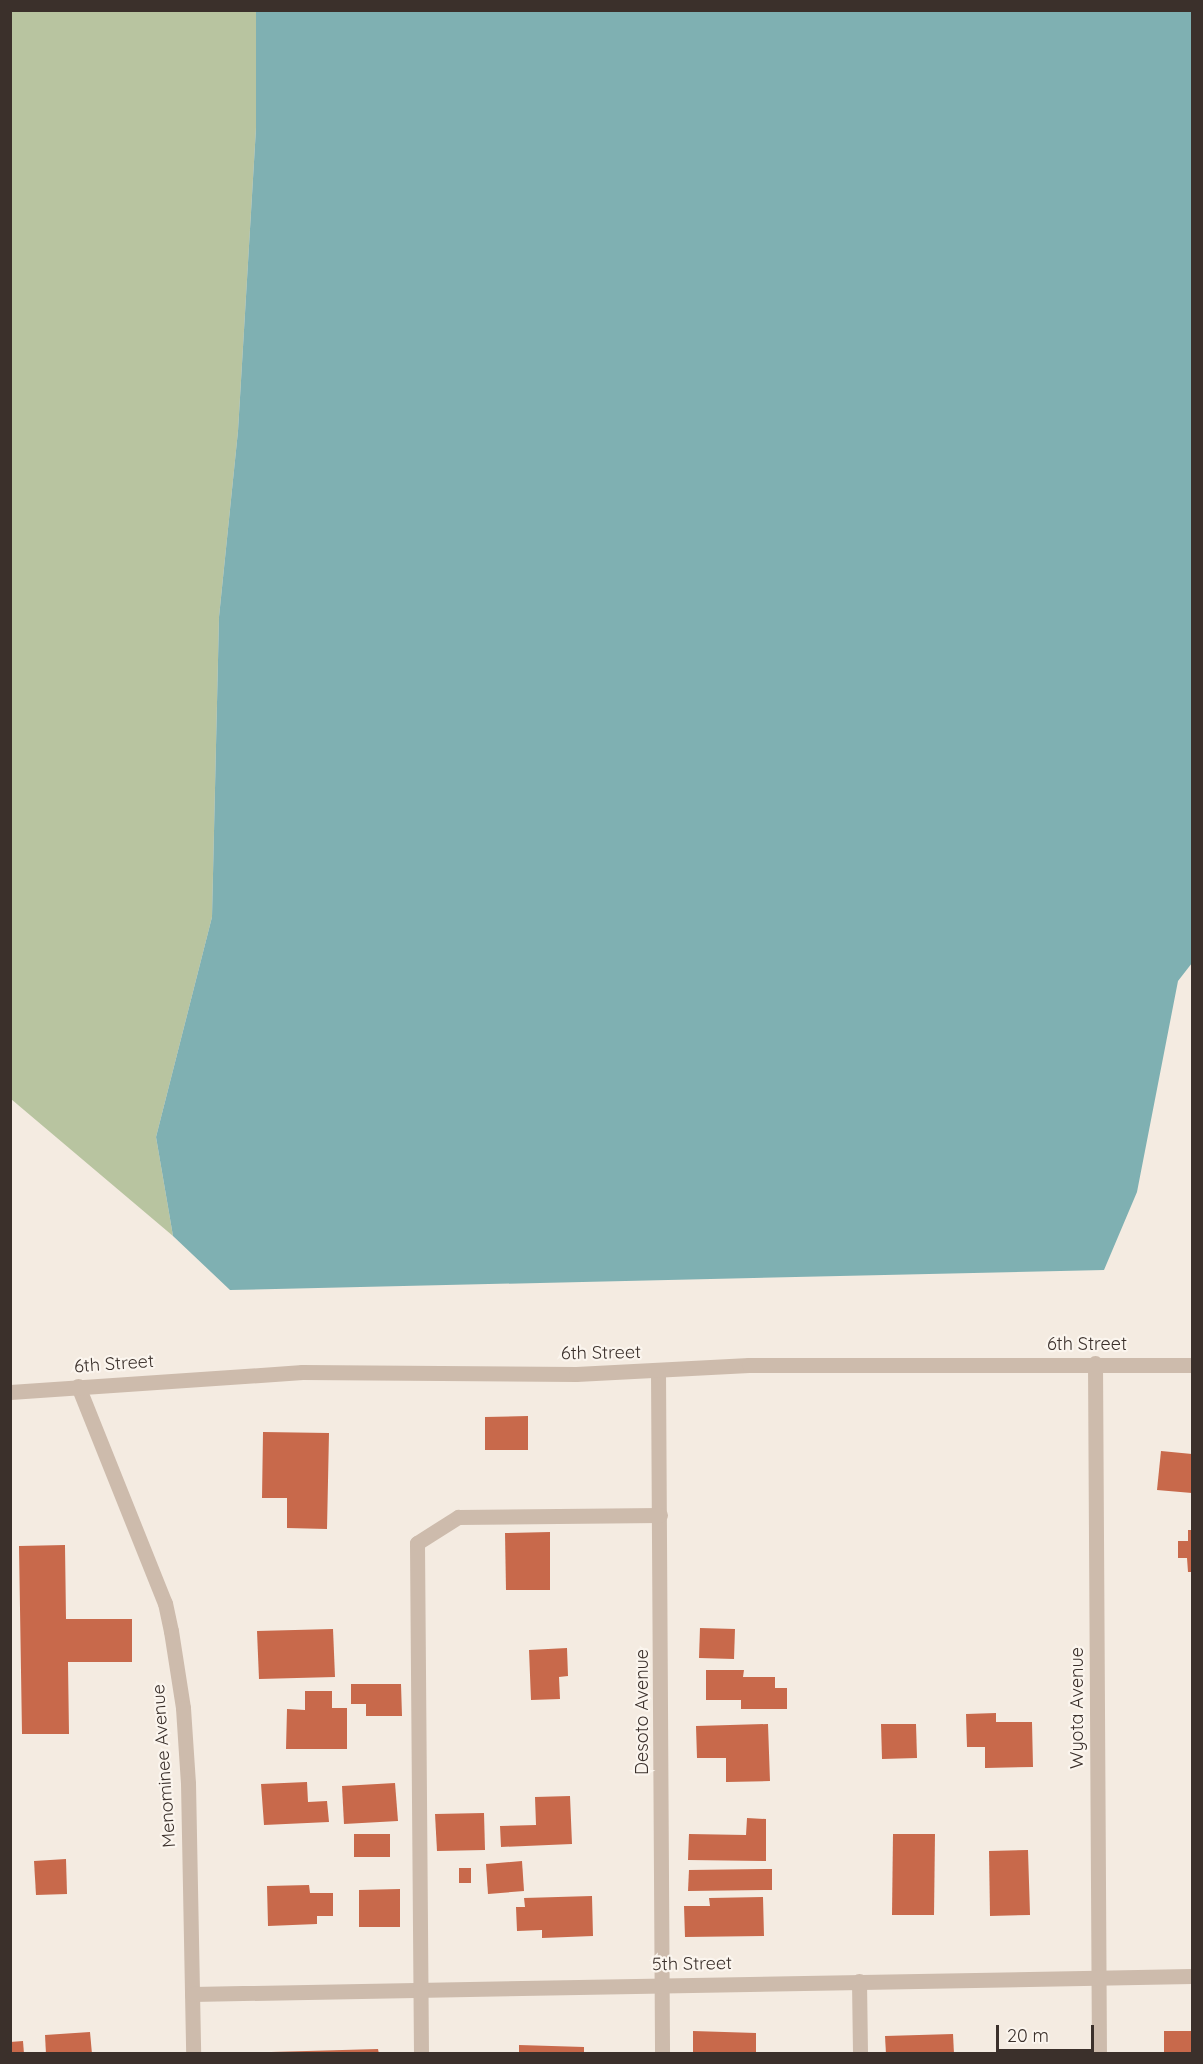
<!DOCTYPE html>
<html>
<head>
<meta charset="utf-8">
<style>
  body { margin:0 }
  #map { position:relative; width:1203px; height:2064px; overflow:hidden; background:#f4ebe1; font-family:Quicksand,sans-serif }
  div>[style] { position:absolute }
  .green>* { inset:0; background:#b8c4a0 }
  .water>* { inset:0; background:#7fb0b2 }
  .building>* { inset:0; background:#c8694b }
  .minor>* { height:15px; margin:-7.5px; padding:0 7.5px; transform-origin:7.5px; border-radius:7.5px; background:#cdbbac }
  span { translate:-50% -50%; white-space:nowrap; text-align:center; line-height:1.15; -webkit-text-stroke:4.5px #fbf5ee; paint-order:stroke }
  .street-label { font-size:18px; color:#3b302b }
  .frame { position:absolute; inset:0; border:12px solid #3b302b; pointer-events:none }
  .scale { position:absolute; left:996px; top:2025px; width:98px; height:27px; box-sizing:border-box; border:3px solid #3b302b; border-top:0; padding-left:8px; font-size:18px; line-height:21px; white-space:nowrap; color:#3b302b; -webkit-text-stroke:4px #fbf5ee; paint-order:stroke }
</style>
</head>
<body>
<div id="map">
  <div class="green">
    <i style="clip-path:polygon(11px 11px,256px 11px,256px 128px,238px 431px,219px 617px,212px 917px,156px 1137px,173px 1236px,11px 1099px)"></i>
  </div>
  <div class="water">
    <i style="clip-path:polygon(256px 11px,1192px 11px,1192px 963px,1178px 981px,1137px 1192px,1104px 1270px,230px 1290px,173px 1236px,156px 1137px,212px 917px,219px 617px,238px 431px,256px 128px)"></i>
  </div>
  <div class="building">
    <i style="clip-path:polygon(528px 1416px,528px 1450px,485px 1450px,485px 1417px)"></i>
    <i style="clip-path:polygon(263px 1432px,329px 1433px,327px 1529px,287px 1528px,287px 1498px,262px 1498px)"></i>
    <i style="clip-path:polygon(1161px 1451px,1192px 1454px,1192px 1493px,1157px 1490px)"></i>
    <i style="clip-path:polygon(1188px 1530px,1192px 1530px,1192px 1572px,1188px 1572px,1187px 1558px,1178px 1558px,1178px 1541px,1188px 1541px)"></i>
    <i style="clip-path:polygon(550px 1532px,550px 1590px,506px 1590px,505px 1533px)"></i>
    <i style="clip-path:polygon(65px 1545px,66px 1619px,132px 1619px,132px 1662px,68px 1662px,69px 1734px,22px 1734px,19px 1546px)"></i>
    <i style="clip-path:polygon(700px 1628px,735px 1629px,734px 1659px,699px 1658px)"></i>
    <i style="clip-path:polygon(333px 1629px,335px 1677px,259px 1679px,257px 1631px)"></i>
    <i style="clip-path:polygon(567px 1648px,568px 1676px,559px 1677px,560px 1699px,531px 1700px,529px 1650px)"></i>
    <i style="clip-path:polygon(706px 1670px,744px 1670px,743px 1677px,775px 1677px,775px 1688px,787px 1688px,787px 1709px,741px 1709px,741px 1700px,706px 1700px)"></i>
    <i style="clip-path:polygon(351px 1684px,401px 1684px,402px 1716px,366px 1716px,366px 1704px,351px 1704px)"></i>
    <i style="clip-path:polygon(305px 1691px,332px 1691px,332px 1708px,347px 1708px,347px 1749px,286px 1749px,287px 1709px,305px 1710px)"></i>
    <i style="clip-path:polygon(996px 1713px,996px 1722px,1032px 1722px,1033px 1767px,985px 1768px,985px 1747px,967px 1747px,966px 1714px)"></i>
    <i style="clip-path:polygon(768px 1724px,770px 1781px,726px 1782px,726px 1758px,697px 1758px,696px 1726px)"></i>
    <i style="clip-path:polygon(881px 1724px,916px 1724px,917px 1758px,882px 1759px)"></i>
    <i style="clip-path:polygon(307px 1782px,308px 1802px,327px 1801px,329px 1822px,264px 1825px,261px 1784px)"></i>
    <i style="clip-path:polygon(395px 1783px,398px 1821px,344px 1824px,342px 1786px)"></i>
    <i style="clip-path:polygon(570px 1796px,572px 1844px,501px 1847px,500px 1826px,536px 1825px,535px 1797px)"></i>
    <i style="clip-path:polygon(484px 1813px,485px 1850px,437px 1851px,435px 1814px)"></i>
    <i style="clip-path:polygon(747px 1818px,766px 1819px,766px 1861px,688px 1860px,689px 1834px,746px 1835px)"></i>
    <i style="clip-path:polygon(354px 1834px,390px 1834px,390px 1857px,354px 1857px)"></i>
    <i style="clip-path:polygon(893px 1834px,935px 1834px,934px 1915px,892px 1915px)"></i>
    <i style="clip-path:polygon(1028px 1850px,1030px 1915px,990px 1916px,989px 1851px)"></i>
    <i style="clip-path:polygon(66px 1859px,67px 1894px,36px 1895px,34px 1861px)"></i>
    <i style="clip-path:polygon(522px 1861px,524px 1891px,488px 1894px,486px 1864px)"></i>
    <i style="clip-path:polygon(459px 1868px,471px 1868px,471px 1883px,459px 1883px)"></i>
    <i style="clip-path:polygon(772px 1869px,772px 1890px,688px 1891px,689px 1870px)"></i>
    <i style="clip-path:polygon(309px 1885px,310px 1893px,333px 1893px,333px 1916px,317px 1916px,317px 1924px,268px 1926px,267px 1886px)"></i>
    <i style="clip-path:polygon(400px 1889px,400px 1927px,359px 1927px,359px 1890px)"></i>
    <i style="clip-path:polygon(592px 1896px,593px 1936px,542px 1938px,542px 1930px,517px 1931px,516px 1907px,525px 1907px,524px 1898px)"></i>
    <i style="clip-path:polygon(763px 1897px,764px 1936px,685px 1937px,684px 1906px,710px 1906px,709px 1898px)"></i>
    <i style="clip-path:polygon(693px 2031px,756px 2033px,756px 2054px,693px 2054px)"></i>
    <i style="clip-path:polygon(1164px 2031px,1192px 2031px,1192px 2054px,1164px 2054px)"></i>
    <i style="clip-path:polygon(90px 2032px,92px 2054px,46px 2054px,45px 2035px)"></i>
    <i style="clip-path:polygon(953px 2034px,954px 2054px,886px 2054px,885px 2036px)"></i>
    <i style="clip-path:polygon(23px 2041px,24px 2054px,10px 2054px,10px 2042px)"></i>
    <i style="clip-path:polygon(519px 2045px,584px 2047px,584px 2054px,519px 2054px)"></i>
    <i style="clip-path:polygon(378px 2049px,379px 2054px,271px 2054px,271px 2052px)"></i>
  </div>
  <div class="minor">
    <i style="left:1095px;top:1363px;width:691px;rotate:89.67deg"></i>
    <i style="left:658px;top:1371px;width:683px;rotate:89.66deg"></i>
    <i style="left:78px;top:1386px;width:234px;rotate:68.2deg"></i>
    <i style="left:165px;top:1603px;width:29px;rotate:78deg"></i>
    <i style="left:171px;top:1631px;width:78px;rotate:81.1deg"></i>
    <i style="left:183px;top:1708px;width:75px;rotate:86.2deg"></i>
    <i style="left:188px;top:1783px;width:271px;rotate:88.9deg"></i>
    <i style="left:10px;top:1392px;width:293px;rotate:-3.9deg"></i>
    <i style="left:302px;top:1372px;width:274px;rotate:0.4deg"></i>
    <i style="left:576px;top:1374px;width:173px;rotate:-3deg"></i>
    <i style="left:749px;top:1365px;width:443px"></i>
    <i style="left:859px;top:1981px;width:73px;rotate:89.2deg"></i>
    <i style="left:192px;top:1994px;width:1000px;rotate:-1.03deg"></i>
    <i style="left:421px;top:2054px;width:511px;rotate:-90.45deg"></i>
    <i style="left:417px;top:1543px;width:49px;rotate:-32.4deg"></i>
    <i style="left:458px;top:1517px;width:202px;rotate:-0.6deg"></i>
  </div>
  <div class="street-label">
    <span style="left:1087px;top:1344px">6th Street</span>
    <span style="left:601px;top:1353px;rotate:-1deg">6th Street</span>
    <span style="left:114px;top:1364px;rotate:-4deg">6th Street</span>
    <span style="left:1077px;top:1708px;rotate:-90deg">Wyota Avenue</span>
    <span style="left:642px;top:1712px;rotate:-90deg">Desoto Avenue</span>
    <span style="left:164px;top:1766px;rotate:-94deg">Menominee Avenue</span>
    <span style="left:692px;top:1964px;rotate:-1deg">5th Street</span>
  </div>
  <div class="frame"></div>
  <div class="scale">20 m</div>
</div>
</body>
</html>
